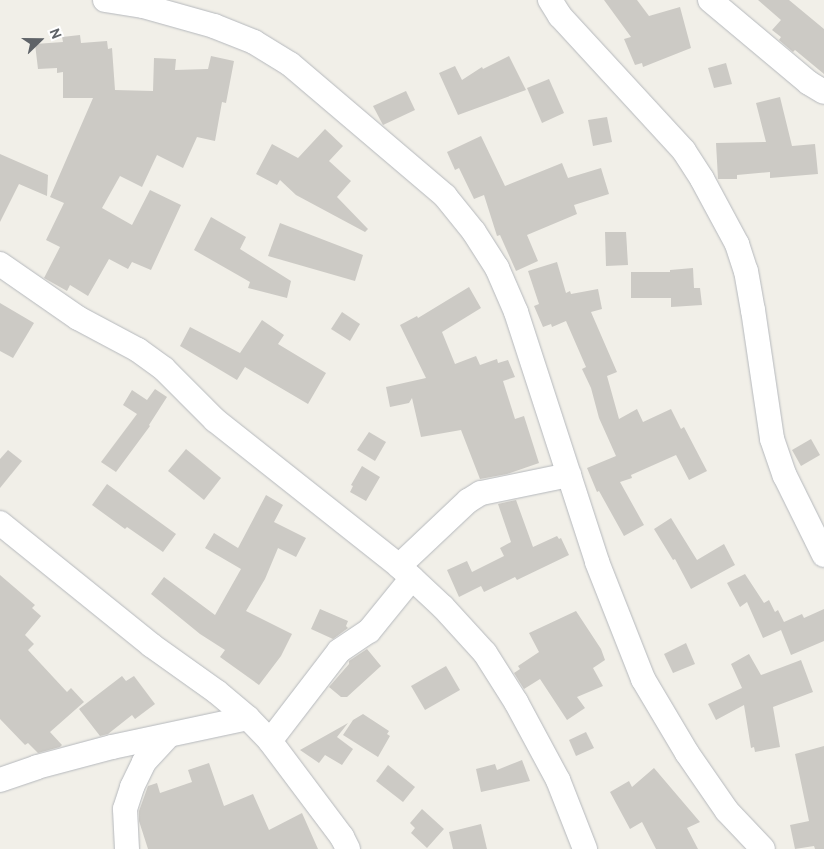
<!DOCTYPE html>
<html>
<head>
<meta charset="utf-8">
<style>
  body { margin:0 }
  #map { position:relative; width:824px; height:849px; overflow:hidden; background:#f1efe8; font-family:Overpass,sans-serif }
  div>[style] { position:absolute }
  .building>* { inset:0; background:#cccac5 }
  .roads { filter:drop-shadow(0 0 1px #b5b8bc) drop-shadow(0 0 1px #b5b8bc) }
  .minor>* { height:24px; margin:-12px; padding:0 12px; transform-origin:12px; border-radius:12px; background:#fff }
  span { translate:-50% -50%; white-space:nowrap; text-align:center; line-height:1.15; -webkit-text-stroke:4px #fff; paint-order:stroke }
  .north { position:absolute; left:15px; top:15px; width:50px; height:50px; -webkit-text-stroke:4px #fff; paint-order:stroke; rotate:68deg; font-size:14px; font-weight:700; line-height:20px; text-align:center; color:#5f6368 }
  .north::after { content:''; display:block; margin:auto; width:18px; height:22px; background:#5f6368; clip-path:polygon(50% 0,100% 100%,50% 72%,0 100%) }
</style>
</head>
<body>
<div id="map">
  <div class="building">
    <i style="clip-path:polygon(604px 0,637px 0,649px 16px,680px 7px,691px 48px,643px 67px,642px 63px,635px 65px,624px 39px,631px 37px)"></i>
    <i style="clip-path:polygon(758px 0,789px 0,824px 29px,824px 74px,795px 50px,793px 52px,779px 40px,781px 37px,772px 30px,781px 20px)"></i>
    <i style="clip-path:polygon(80px 35px,81px 43px,107px 41px,108px 49px,112px 48px,115px 90px,153px 91px,154px 58px,176px 59px,175px 70px,208px 69px,211px 56px,234px 61px,226px 103px,222px 102px,215px 141px,197px 137px,183px 168px,157px 155px,142px 187px,120px 176px,102px 208px,132px 225px,150px 190px,181px 205px,151px 270px,132px 262px,128px 269px,109px 259px,88px 296px,70px 285px,67px 291px,44px 278px,60px 247px,46px 240px,64px 203px,50px 197px,93px 98px,63px 98px,63px 72px,57px 73px,57px 68px,38px 69px,35px 44px,63px 42px,62px 37px)"></i>
    <i style="clip-path:polygon(509px 56px,526px 90px,458px 115px,439px 73px,455px 66px,462px 80px,482px 67px,483px 69px)"></i>
    <i style="clip-path:polygon(726px 63px,732px 84px,714px 88px,708px 68px)"></i>
    <i style="clip-path:polygon(549px 79px,564px 113px,542px 123px,527px 88px)"></i>
    <i style="clip-path:polygon(406px 91px,415px 110px,383px 125px,373px 106px)"></i>
    <i style="clip-path:polygon(780px 97px,792px 146px,815px 144px,818px 174px,770px 178px,770px 172px,737px 175px,737px 179px,718px 179px,716px 143px,766px 142px,756px 103px)"></i>
    <i style="clip-path:polygon(607px 117px,612px 142px,593px 146px,588px 120px)"></i>
    <i style="clip-path:polygon(325px 129px,343px 146px,329px 161px,351px 181px,337px 197px,368px 229px,365px 232px,296px 195px,280px 180px,277px 185px,256px 174px,272px 144px,298px 158px)"></i>
    <i style="clip-path:polygon(481px 136px,505px 186px,562px 163px,568px 178px,601px 168px,609px 194px,574px 205px,577px 214px,527px 235px,538px 261px,516px 271px,500px 235px,497px 236px,484px 195px,474px 199px,459px 168px,455px 170px,447px 152px)"></i>
    <i style="clip-path:polygon(0 154px,48px 175px,47px 196px,19px 184px,0 222px)"></i>
    <i style="clip-path:polygon(211px 217px,246px 237px,240px 249px,291px 281px,287px 298px,248px 288px,250px 282px,194px 250px)"></i>
    <i style="clip-path:polygon(280px 223px,363px 255px,355px 281px,268px 256px)"></i>
    <i style="clip-path:polygon(605px 232px,626px 232px,628px 265px,606px 266px)"></i>
    <i style="clip-path:polygon(557px 262px,566px 293px,570px 291px,571px 294px,598px 289px,602px 309px,591px 312px,617px 372px,607px 376px,619px 419px,637px 409px,643px 422px,671px 409px,681px 429px,684px 427px,707px 471px,689px 480px,676px 455px,631px 475px,632px 478px,620px 482px,644px 525px,624px 536px,599px 491px,597px 492px,587px 468px,616px 456px,599px 418px,591px 388px,582px 369px,586px 367px,566px 321px,552px 327px,551px 324px,543px 327px,534px 306px,539px 304px,528px 271px)"></i>
    <i style="clip-path:polygon(693px 268px,694px 288px,700px 288px,702px 305px,671px 307px,671px 298px,631px 298px,631px 272px,670px 272px,670px 270px)"></i>
    <i style="clip-path:polygon(469px 287px,481px 308px,442px 332px,455px 364px,476px 356px,480px 365px,497px 359px,498px 363px,508px 360px,515px 377px,503px 381px,515px 419px,524px 416px,539px 463px,507px 474px,480px 479px,461px 430px,421px 437px,412px 398px,409px 403px,390px 407px,386px 387px,426px 378px,400px 325px,417px 316px,418px 318px)"></i>
    <i style="clip-path:polygon(0 303px,34px 323px,13px 358px,0 351px)"></i>
    <i style="clip-path:polygon(342px 312px,360px 324px,350px 341px,331px 329px)"></i>
    <i style="clip-path:polygon(262px 320px,284px 335px,278px 344px,326px 373px,308px 404px,245px 367px,237px 380px,180px 346px,190px 327px,240px 353px)"></i>
    <i style="clip-path:polygon(155px 389px,167px 397px,149px 425px,150px 426px,116px 472px,101px 462px,137px 414px,123px 405px,132px 390px,147px 400px)"></i>
    <i style="clip-path:polygon(369px 432px,386px 442px,375px 461px,357px 450px)"></i>
    <i style="clip-path:polygon(811px 439px,820px 455px,801px 466px,792px 450px)"></i>
    <i style="clip-path:polygon(186px 449px,221px 478px,204px 500px,168px 471px)"></i>
    <i style="clip-path:polygon(8px 450px,22px 461px,0 488px,0 459px)"></i>
    <i style="clip-path:polygon(362px 466px,380px 477px,366px 501px,350px 492px,353px 486px,351px 485px)"></i>
    <i style="clip-path:polygon(107px 484px,176px 534px,163px 552px,127px 527px,125px 529px,92px 505px)"></i>
    <i style="clip-path:polygon(266px 495px,283px 505px,274px 522px,306px 538px,296px 557px,278px 548px,265px 579px,246px 611px,292px 634px,281px 656px,259px 685px,220px 657px,225px 650px,200px 634px,151px 594px,164px 577px,215px 615px,241px 569px,205px 548px,214px 533px,238px 548px)"></i>
    <i style="clip-path:polygon(516px 500px,533px 547px,557px 536px,559px 539px,561px 538px,569px 555px,517px 580px,515px 577px,484px 592px,481px 586px,459px 597px,447px 570px,467px 561px,472px 572px,504px 556px,500px 548px,511px 542px,498px 504px)"></i>
    <i style="clip-path:polygon(671px 518px,697px 560px,724px 544px,735px 565px,691px 589px,675px 559px,673px 560px,654px 529px)"></i>
    <i style="clip-path:polygon(745px 574px,764px 603px,769px 600px,775px 612px,778px 610px,784px 622px,802px 614px,804px 618px,824px 609px,824px 641px,791px 655px,781px 630px,763px 638px,747px 602px,740px 607px,727px 583px)"></i>
    <i style="clip-path:polygon(0 575px,35px 605px,32px 608px,41px 616px,25px 635px,34px 644px,28px 650px,67px 692px,71px 688px,84px 702px,50px 732px,62px 745px,60px 747px,38px 753px,28px 743px,25px 745px,0 719px)"></i>
    <i style="clip-path:polygon(320px 609px,348px 621px,346px 626px,348px 628px,333px 639px,311px 629px)"></i>
    <i style="clip-path:polygon(576px 611px,601px 649px,605px 660px,593px 668px,603px 686px,577px 697px,585px 708px,567px 720px,540px 679px,524px 689px,514px 673px,520px 669px,518px 666px,539px 652px,529px 633px)"></i>
    <i style="clip-path:polygon(686px 643px,695px 664px,673px 673px,664px 654px)"></i>
    <i style="clip-path:polygon(367px 649px,381px 666px,347px 697px,341px 697px,329px 687px,349px 664px,349px 661px)"></i>
    <i style="clip-path:polygon(749px 654px,761px 675px,801px 660px,813px 692px,773px 707px,780px 747px,755px 752px,754px 747px,751px 748px,744px 705px,716px 720px,708px 704px,742px 688px,731px 664px)"></i>
    <i style="clip-path:polygon(446px 666px,460px 690px,425px 710px,411px 686px)"></i>
    <i style="clip-path:polygon(122px 676px,126px 681px,134px 676px,155px 704px,135px 719px,132px 715px,108px 734px,100px 736px,79px 709px)"></i>
    <i style="clip-path:polygon(363px 714px,389px 731px,387px 734px,390px 736px,378px 757px,343px 735px,353px 720px)"></i>
    <i style="clip-path:polygon(348px 723px,337px 737px,353px 749px,342px 765px,325px 755px,319px 763px,300px 750px)"></i>
    <i style="clip-path:polygon(586px 732px,594px 748px,576px 756px,569px 740px)"></i>
    <i style="clip-path:polygon(824px 746px,824px 849px,815px 849px,814px 846px,795px 849px,790px 825px,809px 821px,795px 754px)"></i>
    <i style="clip-path:polygon(522px 760px,530px 781px,481px 792px,476px 769px,495px 764px,497px 770px)"></i>
    <i style="clip-path:polygon(209px 763px,224px 806px,253px 794px,269px 830px,302px 813px,318px 849px,148px 849px,139px 821px,139px 811px,148px 786px,157px 783px,160px 793px,192px 782px,188px 770px)"></i>
    <i style="clip-path:polygon(388px 765px,415px 787px,403px 802px,376px 781px)"></i>
    <i style="clip-path:polygon(654px 768px,700px 822px,687px 828px,698px 849px,656px 849px,642px 822px,630px 829px,610px 792px,629px 781px,632px 787px)"></i>
    <i style="clip-path:polygon(422px 809px,444px 829px,427px 848px,411px 833px,415px 828px,410px 823px)"></i>
    <i style="clip-path:polygon(481px 824px,487px 849px,453px 849px,449px 832px)"></i>
  </div>
  <div class="roads">
    <div class="minor">
      <i style="left:105px;top:0;width:38px;rotate:9deg"></i>
      <i style="left:143px;top:6px;width:74px;rotate:15.7deg"></i>
      <i style="left:214px;top:26px;width:43px;rotate:21.8deg"></i>
      <i style="left:254px;top:42px;width:42px;rotate:31.4deg"></i>
      <i style="left:290px;top:64px;width:204px;rotate:40.4deg"></i>
      <i style="left:445px;top:196px;width:46px;rotate:51.1deg"></i>
      <i style="left:474px;top:232px;width:43px;rotate:57.4deg"></i>
      <i style="left:497px;top:268px;width:48px;rotate:66.6deg"></i>
      <i style="left:516px;top:312px;width:263px;rotate:72deg"></i>
      <i style="left:597px;top:562px;width:126px;rotate:68.5deg"></i>
      <i style="left:643px;top:679px;width:86px;rotate:59.3deg"></i>
      <i style="left:687px;top:753px;width:70px;rotate:55.4deg"></i>
      <i style="left:727px;top:811px;width:52px;rotate:46.5deg"></i>
      <i style="left:550px;top:0;width:19px;rotate:58deg"></i>
      <i style="left:560px;top:16px;width:183px;rotate:47.4deg"></i>
      <i style="left:684px;top:151px;width:33px;rotate:57deg"></i>
      <i style="left:702px;top:179px;width:74px;rotate:61.7deg"></i>
      <i style="left:737px;top:244px;width:28px;rotate:72deg"></i>
      <i style="left:746px;top:271px;width:40px;rotate:80deg"></i>
      <i style="left:753px;top:310px;width:130px;rotate:81.6deg"></i>
      <i style="left:772px;top:439px;width:39px;rotate:71deg"></i>
      <i style="left:785px;top:476px;width:88px;rotate:63.7deg"></i>
      <i style="left:710px;top:0;width:129px;rotate:40deg"></i>
      <i style="left:809px;top:83px;width:17px;rotate:31deg"></i>
      <i style="left:0;top:264px;width:95px;rotate:34.7deg"></i>
      <i style="left:78px;top:318px;width:68px;rotate:28.1deg"></i>
      <i style="left:138px;top:350px;width:32px;rotate:36deg"></i>
      <i style="left:164px;top:369px;width:72px;rotate:45deg"></i>
      <i style="left:215px;top:420px;width:235px;rotate:38.4deg"></i>
      <i style="left:399px;top:566px;width:60px;rotate:43deg"></i>
      <i style="left:443px;top:607px;width:62px;rotate:47.6deg"></i>
      <i style="left:485px;top:653px;width:58px;rotate:57.7deg"></i>
      <i style="left:516px;top:702px;width:89px;rotate:61.7deg"></i>
      <i style="left:558px;top:780px;width:74px;rotate:68.6deg"></i>
      <i style="left:0;top:523px;width:194px;rotate:38.9deg"></i>
      <i style="left:151px;top:645px;width:81px;rotate:35.5deg"></i>
      <i style="left:217px;top:692px;width:40px;rotate:40deg"></i>
      <i style="left:248px;top:718px;width:32px;rotate:46deg"></i>
      <i style="left:270px;top:741px;width:120px;rotate:53.1deg"></i>
      <i style="left:342px;top:837px;width:13px;rotate:63deg"></i>
      <i style="left:399px;top:566px;width:95px;rotate:-43.3deg"></i>
      <i style="left:468px;top:501px;width:15px;rotate:-32deg"></i>
      <i style="left:481px;top:493px;width:90px;rotate:-11.6deg"></i>
      <i style="left:270px;top:741px;width:113px;rotate:-52.5deg"></i>
      <i style="left:339px;top:651px;width:36px;rotate:-34deg"></i>
      <i style="left:369px;top:631px;width:68px;rotate:-50.9deg"></i>
      <i style="left:0;top:780px;width:39px;rotate:-19deg"></i>
      <i style="left:37px;top:767px;width:78px;rotate:-14.9deg"></i>
      <i style="left:112px;top:747px;width:139px;rotate:-12deg"></i>
      <i style="left:127px;top:849px;width:40px;rotate:-92.9deg"></i>
      <i style="left:125px;top:809px;width:23px;rotate:-72deg"></i>
      <i style="left:132px;top:787px;width:28px;rotate:-64deg"></i>
      <i style="left:144px;top:762px;width:34px;rotate:-47deg"></i>
    </div>
  </div>
  <div class="north">N</div>
</div>
</body>
</html>
